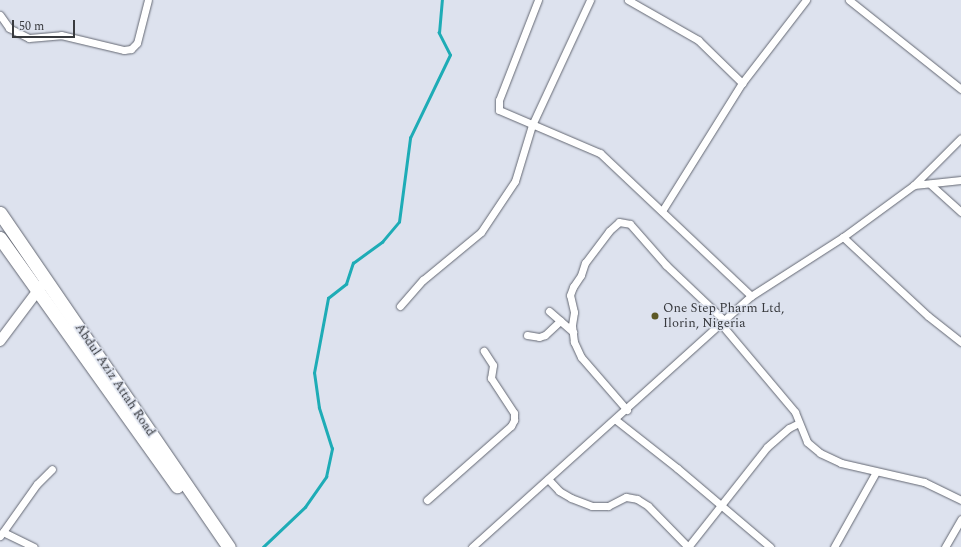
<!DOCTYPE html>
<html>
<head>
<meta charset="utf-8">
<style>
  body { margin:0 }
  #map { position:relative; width:961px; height:547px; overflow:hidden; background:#dde2ee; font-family:Spectral,serif }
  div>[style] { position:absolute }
  .stream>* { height:2.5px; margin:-1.25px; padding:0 1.25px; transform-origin:1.25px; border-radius:1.25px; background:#1eacb6 }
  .roads { filter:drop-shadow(0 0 1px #636772) drop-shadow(0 0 1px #636772) }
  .street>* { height:7px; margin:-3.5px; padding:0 3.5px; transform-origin:3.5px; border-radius:3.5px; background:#fff }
  .secondary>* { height:10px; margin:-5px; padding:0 5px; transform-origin:5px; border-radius:5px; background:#fff }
  .highway>* { height:13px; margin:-6.5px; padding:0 6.5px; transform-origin:6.5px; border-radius:6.5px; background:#fff }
  .dots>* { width:11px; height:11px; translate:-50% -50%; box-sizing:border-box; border:2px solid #dde2ee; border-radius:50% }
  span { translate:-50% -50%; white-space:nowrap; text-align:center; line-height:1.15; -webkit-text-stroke:3px #dde2ee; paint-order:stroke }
  .poi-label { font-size:13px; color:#383a3e }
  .left { translate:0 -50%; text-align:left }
  .street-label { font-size:13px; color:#383a3e }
  .scale { position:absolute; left:12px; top:20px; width:63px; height:18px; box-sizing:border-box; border:2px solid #383a3e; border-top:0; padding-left:5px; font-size:12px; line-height:14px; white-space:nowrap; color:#383a3e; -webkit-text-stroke:3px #dde2ee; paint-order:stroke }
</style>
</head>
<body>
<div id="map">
  <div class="stream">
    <i style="left:263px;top:547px;width:58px;rotate:-43.6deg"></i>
    <i style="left:305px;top:507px;width:37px;rotate:-55deg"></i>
    <i style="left:326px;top:477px;width:29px;rotate:-78deg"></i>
    <i style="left:332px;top:449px;width:43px;rotate:-107.6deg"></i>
    <i style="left:319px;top:408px;width:35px;rotate:-98deg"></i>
    <i style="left:314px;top:373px;width:76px;rotate:-79.4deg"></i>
    <i style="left:328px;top:298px;width:23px;rotate:-38deg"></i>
    <i style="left:346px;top:284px;width:22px;rotate:-72deg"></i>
    <i style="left:353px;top:263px;width:36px;rotate:-36deg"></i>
    <i style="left:382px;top:242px;width:26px;rotate:-50deg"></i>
    <i style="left:399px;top:222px;width:85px;rotate:-82.5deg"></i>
    <i style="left:410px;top:138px;width:92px;rotate:-64.3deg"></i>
    <i style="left:450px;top:55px;width:25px;rotate:-117deg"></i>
    <i style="left:439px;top:33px;width:33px;rotate:-85deg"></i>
  </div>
  <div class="roads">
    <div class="street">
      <i style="left:538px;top:0;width:107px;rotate:111.3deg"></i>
      <i style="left:499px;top:100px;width:10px;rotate:90deg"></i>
      <i style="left:499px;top:110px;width:110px;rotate:23.1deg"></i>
      <i style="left:600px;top:153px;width:208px;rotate:43.4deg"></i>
      <i style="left:628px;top:0;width:81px;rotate:29.7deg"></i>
      <i style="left:698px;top:40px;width:62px;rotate:44.3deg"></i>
      <i style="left:849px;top:0;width:143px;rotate:38.5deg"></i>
      <i style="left:0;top:15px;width:16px;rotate:55deg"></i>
      <i style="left:9px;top:28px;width:22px;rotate:27deg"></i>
      <i style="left:29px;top:38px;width:32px;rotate:-5deg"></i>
      <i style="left:61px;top:35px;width:65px;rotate:13.4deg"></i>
      <i style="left:124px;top:50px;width:7px;rotate:-8deg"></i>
      <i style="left:131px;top:49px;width:8px;rotate:-45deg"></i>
      <i style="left:137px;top:43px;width:44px;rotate:-75.7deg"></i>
      <i style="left:930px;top:184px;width:42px;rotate:42.1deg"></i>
      <i style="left:914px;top:185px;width:47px;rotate:-6.1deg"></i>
      <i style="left:662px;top:211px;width:151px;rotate:-58deg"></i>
      <i style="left:742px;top:83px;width:105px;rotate:-52.4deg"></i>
      <i style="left:843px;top:237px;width:116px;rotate:42.9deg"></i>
      <i style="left:928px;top:316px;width:42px;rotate:38.2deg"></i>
      <i style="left:400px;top:306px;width:35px;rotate:-49deg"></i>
      <i style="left:423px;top:280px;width:75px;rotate:-39.6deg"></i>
      <i style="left:481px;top:232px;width:61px;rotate:-56.3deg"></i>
      <i style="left:515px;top:181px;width:59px;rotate:-73.1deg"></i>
      <i style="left:532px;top:125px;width:138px;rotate:-65.1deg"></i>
      <i style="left:549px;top:311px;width:32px;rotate:41deg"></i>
      <i style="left:721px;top:324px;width:115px;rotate:49.9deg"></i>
      <i style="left:795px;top:412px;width:32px;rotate:68deg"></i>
      <i style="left:807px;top:442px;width:17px;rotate:40deg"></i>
      <i style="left:820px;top:453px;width:23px;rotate:25deg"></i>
      <i style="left:841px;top:463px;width:85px;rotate:12.9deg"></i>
      <i style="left:924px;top:482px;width:41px;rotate:25.9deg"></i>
      <i style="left:527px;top:335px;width:12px;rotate:9deg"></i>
      <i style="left:539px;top:337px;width:6px;rotate:-18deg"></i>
      <i style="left:545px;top:335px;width:21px;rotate:-43deg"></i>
      <i style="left:627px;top:410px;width:70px;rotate:-131deg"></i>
      <i style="left:581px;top:357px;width:17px;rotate:-115deg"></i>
      <i style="left:574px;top:342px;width:17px;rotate:-97deg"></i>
      <i style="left:572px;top:325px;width:13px;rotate:-81deg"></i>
      <i style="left:574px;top:312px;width:17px;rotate:-103deg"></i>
      <i style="left:570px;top:295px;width:9px;rotate:-69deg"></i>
      <i style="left:573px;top:287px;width:14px;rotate:-56deg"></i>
      <i style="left:581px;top:275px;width:13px;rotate:-72deg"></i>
      <i style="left:585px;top:263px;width:40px;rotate:-53deg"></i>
      <i style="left:609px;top:231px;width:13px;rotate:-42deg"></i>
      <i style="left:619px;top:222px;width:11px;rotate:10deg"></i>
      <i style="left:630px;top:224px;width:55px;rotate:48.7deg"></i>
      <i style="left:666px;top:265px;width:81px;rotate:43.5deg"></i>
      <i style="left:616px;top:420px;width:78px;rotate:38.2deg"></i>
      <i style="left:677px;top:468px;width:122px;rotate:40.3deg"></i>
      <i style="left:548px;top:479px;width:16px;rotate:47deg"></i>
      <i style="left:559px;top:491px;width:14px;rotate:30deg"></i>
      <i style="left:571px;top:498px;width:22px;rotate:21deg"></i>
      <i style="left:592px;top:506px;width:16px"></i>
      <i style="left:608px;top:506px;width:20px;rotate:-27deg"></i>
      <i style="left:626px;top:497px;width:11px;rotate:10deg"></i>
      <i style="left:637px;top:499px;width:13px;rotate:32deg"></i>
      <i style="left:648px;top:506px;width:57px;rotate:45.7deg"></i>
      <i style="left:427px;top:500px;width:112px;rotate:-41.4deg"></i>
      <i style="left:511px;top:426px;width:7px;rotate:-63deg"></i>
      <i style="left:514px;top:420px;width:7px;rotate:-90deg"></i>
      <i style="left:514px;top:413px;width:42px;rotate:-123.3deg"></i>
      <i style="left:491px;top:378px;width:13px;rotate:-81deg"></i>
      <i style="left:493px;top:365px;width:17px;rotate:-123deg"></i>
      <i style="left:3px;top:532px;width:34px;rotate:26deg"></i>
      <i style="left:0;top:536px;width:64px;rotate:-54.6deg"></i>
      <i style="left:37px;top:484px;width:21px;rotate:-45deg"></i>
      <i style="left:472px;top:547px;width:375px;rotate:-42deg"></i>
      <i style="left:751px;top:296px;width:109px;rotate:-32.7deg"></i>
      <i style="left:843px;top:237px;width:88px;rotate:-36.2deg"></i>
      <i style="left:914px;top:185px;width:66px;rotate:-45deg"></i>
      <i style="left:688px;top:547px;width:127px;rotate:-51.7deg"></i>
      <i style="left:767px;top:447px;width:29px;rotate:-41deg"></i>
      <i style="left:789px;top:428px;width:11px;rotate:-27deg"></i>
      <i style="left:834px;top:547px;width:86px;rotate:-60.8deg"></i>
      <i style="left:945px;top:547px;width:32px;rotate:-60deg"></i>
    </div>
    <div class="secondary">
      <i style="left:0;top:341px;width:70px;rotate:-53.1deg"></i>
    </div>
    <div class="highway">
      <i style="left:0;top:213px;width:405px;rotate:55.6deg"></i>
      <i style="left:0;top:238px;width:305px;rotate:54.5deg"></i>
    </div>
  </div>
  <div class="dots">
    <i style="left:655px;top:316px;background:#5d5926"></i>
  </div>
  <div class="poi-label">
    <span class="left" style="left:663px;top:316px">One Step Pharm Ltd,<br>Ilorin, Nigeria</span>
  </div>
  <div class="street-label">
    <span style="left:115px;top:380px;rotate:56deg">Abdul Aziz Attah Road</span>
  </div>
  <div class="scale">50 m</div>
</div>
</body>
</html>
